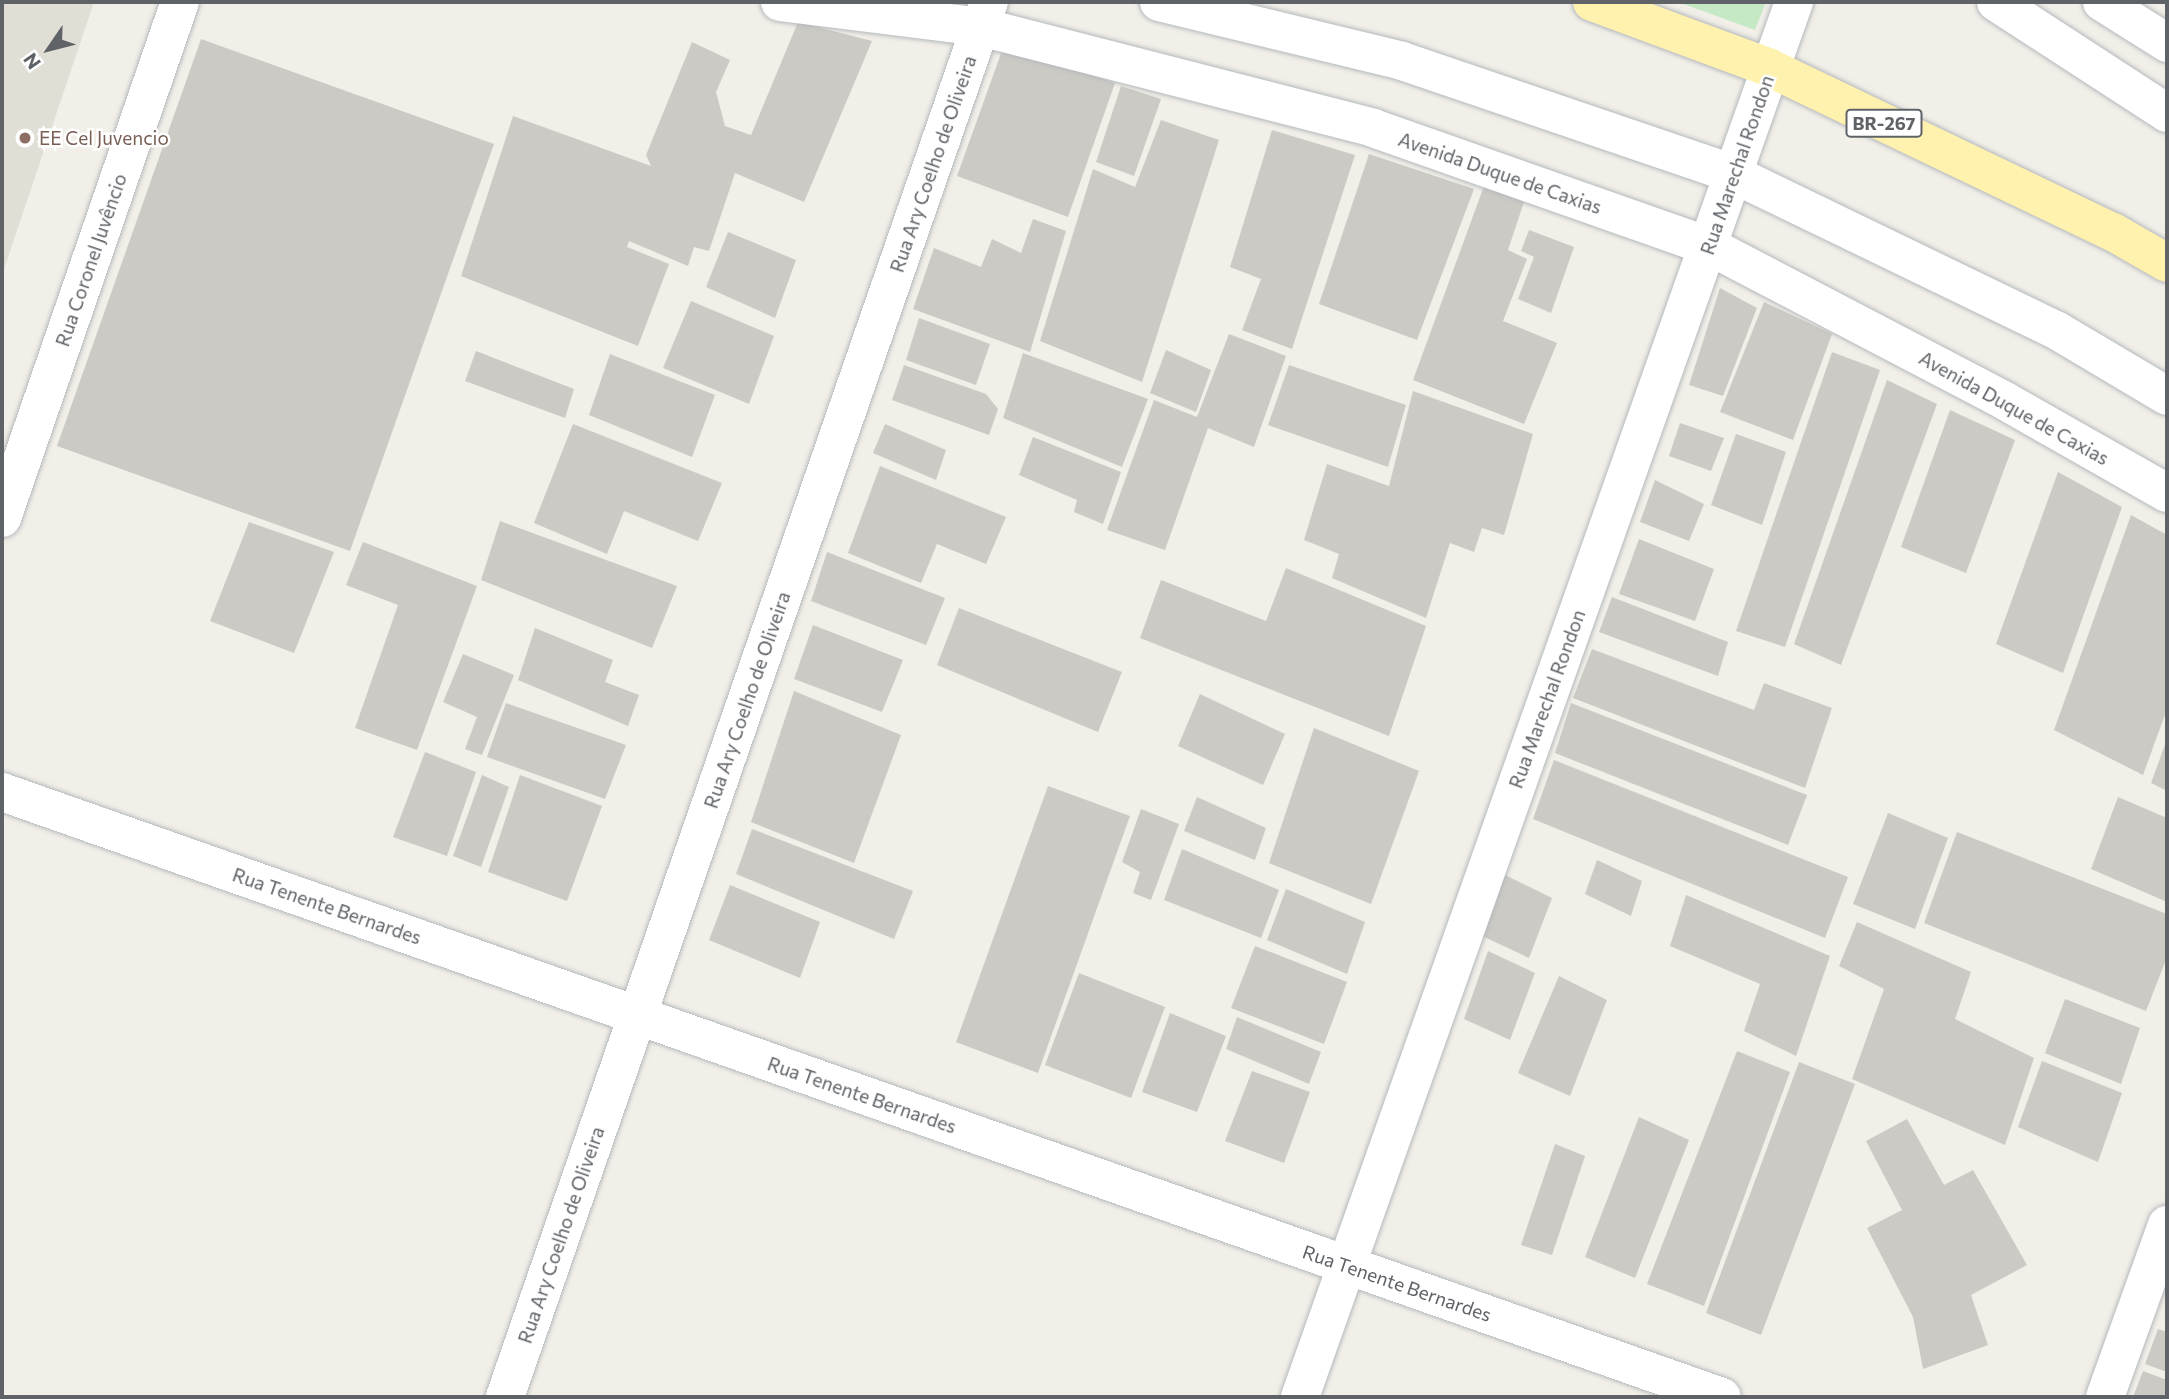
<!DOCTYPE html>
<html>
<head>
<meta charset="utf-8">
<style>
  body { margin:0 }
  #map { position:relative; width:2169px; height:1399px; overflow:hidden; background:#f1efe8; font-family:Commissioner,sans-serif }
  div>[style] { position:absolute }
  .education>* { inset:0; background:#e1ded6 }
  .green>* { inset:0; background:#c5e8c5 }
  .building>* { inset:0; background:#cccac5 }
  .roads { filter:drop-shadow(0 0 2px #b5b8bc) drop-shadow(0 0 2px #b5b8bc) }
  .minor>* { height:38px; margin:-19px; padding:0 19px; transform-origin:19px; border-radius:19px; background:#fff }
  .major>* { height:38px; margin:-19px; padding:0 19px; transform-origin:19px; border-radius:19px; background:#fff2af }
  .dots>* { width:19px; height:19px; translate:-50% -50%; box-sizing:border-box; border:4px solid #fff; border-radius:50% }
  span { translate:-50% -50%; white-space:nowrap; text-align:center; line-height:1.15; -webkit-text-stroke:5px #fff; paint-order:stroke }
  .shield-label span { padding:2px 5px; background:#fff; border:2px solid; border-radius:5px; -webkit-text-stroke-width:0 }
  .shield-label { font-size:18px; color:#5f6368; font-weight:700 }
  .education-label { font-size:19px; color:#785e54 }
  .left { translate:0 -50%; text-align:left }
  .street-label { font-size:19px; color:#5f6368 }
  .frame { position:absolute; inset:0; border:4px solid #5f6368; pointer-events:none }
  .north { position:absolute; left:14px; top:14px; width:70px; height:70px; -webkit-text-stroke:5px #fff; paint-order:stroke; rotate:235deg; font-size:19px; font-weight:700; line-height:28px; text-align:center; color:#5f6368 }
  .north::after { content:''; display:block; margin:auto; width:24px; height:32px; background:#5f6368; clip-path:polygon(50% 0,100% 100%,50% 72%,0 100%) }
</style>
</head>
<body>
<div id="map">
  <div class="education">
    <i style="clip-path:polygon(2px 2px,94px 2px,2px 275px)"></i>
  </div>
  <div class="green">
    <i style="clip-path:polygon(1678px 2px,1766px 2px,1755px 30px)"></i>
  </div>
  <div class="building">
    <i style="clip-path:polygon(798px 22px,872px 41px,804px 202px,735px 173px,709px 251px,694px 247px,688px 266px,629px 241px,627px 247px,669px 264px,638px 346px,461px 276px,513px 116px,651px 166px,646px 155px,692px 42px,730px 60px,716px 92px,725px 126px,751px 135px)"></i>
    <i style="clip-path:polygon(201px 39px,494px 144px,350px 551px,57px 446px)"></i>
    <i style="clip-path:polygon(1004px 45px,1115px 83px,1068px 217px,957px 176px)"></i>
    <i style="clip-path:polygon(1121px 86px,1161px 99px,1134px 176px,1096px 162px)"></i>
    <i style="clip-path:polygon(1161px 120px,1219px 140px,1142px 382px,1040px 341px,1093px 169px,1135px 187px)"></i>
    <i style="clip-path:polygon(1272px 130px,1355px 155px,1292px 349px,1242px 330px,1261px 279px,1230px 267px)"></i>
    <i style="clip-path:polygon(1369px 154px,1474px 189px,1417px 340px,1319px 304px)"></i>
    <i style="clip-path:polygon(1484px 186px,1524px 202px,1508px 250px,1527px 259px,1503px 321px,1557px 343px,1524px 424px,1413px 380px)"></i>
    <i style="clip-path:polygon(1033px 219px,1066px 231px,1030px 352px,913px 309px,934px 248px,981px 267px,992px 239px,1021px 253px)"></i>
    <i style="clip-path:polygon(1529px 230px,1574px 247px,1551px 313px,1518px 299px,1534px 257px,1521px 251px)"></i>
    <i style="clip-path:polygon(728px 232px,796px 260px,775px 318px,706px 287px)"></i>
    <i style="clip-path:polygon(1720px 288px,1757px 308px,1723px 396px,1689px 385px)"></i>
    <i style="clip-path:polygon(691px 301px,774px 336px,749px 404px,663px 368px)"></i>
    <i style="clip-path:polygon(1764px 302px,1832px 334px,1793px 440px,1720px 412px)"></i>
    <i style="clip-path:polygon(919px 318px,990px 344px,976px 385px,906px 360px)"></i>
    <i style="clip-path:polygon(1229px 334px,1286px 356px,1254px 447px,1208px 428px,1165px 550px,1107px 530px,1154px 400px,1197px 417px)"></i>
    <i style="clip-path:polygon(1166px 350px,1211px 370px,1196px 412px,1150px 393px)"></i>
    <i style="clip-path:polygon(476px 351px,574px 389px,565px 418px,465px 381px)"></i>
    <i style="clip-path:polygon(1832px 352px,1880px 370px,1785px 647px,1736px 631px)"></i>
    <i style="clip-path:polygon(1023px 353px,1148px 399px,1122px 467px,1003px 418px)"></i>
    <i style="clip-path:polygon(610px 354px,715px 395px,692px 457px,589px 415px)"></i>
    <i style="clip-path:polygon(904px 365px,986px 394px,998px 409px,989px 435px,892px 400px)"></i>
    <i style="clip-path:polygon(1289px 365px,1406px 405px,1388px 467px,1268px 425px)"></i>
    <i style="clip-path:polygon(1887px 380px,1937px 404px,1841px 665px,1794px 644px)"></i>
    <i style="clip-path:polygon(1413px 391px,1533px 434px,1504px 535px,1482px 528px,1474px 552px,1450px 543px,1426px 618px,1332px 578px,1339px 554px,1304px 540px,1327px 464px,1389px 486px)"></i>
    <i style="clip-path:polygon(1950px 410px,2015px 440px,1966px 573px,1901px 547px)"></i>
    <i style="clip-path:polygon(1680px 423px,1724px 438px,1711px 471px,1669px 456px)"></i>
    <i style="clip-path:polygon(573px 424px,722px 483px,698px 541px,624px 511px,607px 554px,534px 523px)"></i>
    <i style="clip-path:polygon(885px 424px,946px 450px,936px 480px,873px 453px)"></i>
    <i style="clip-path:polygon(1736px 434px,1786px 452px,1762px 525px,1711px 505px)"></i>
    <i style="clip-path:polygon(1033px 437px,1121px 472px,1103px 524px,1074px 512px,1077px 500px,1019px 475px)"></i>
    <i style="clip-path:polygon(880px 466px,1006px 517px,986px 564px,937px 544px,921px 583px,848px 553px)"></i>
    <i style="clip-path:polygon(2058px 472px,2122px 507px,2063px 673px,1996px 644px)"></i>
    <i style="clip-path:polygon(1655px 480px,1704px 504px,1689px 541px,1640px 522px)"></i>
    <i style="clip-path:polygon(2131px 515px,2167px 535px,2167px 709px,2143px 775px,2054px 730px)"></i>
    <i style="clip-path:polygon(500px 521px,677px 586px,652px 648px,481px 580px)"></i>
    <i style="clip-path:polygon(249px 522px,334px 552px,294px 653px,210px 621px)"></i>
    <i style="clip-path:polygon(1639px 539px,1714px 569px,1695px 621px,1619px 594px)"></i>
    <i style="clip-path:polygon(363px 542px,477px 586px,417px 750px,355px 728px,398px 605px,346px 585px)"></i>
    <i style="clip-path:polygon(827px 552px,945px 598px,926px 645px,811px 601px)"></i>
    <i style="clip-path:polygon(1286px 568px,1426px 626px,1389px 736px,1140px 638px,1161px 580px,1266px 621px)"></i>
    <i style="clip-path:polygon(1612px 597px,1728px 642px,1718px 676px,1599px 632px)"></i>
    <i style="clip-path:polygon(959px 608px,1122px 672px,1098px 732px,937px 665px)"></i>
    <i style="clip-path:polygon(813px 625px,903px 660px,882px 712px,794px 679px)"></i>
    <i style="clip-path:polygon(535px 628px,613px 660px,605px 682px,639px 695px,628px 726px,518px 680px)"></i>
    <i style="clip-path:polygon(1592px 649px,1754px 710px,1764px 683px,1832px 708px,1805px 788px,1573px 698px)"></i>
    <i style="clip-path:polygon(463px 654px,514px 675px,482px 755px,465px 749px,477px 717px,443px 702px)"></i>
    <i style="clip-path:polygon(794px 691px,901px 735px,854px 863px,751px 822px)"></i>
    <i style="clip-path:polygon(1200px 694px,1285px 734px,1263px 785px,1178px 746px)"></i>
    <i style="clip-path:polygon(506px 703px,626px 745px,605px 799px,487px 757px)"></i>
    <i style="clip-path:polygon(1571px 703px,1807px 795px,1788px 845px,1555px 753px)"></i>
    <i style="clip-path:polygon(1314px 728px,1419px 771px,1371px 904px,1269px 863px)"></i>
    <i style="clip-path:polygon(2167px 739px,2167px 791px,2151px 783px)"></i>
    <i style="clip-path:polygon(425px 752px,476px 772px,447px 856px,393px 837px)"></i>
    <i style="clip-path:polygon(1554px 760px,1848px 877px,1825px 938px,1533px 819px)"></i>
    <i style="clip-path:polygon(482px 775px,509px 787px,481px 867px,453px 856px)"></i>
    <i style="clip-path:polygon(520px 775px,602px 806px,567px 901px,488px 872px)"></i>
    <i style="clip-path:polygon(1048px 786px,1130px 816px,1038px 1073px,956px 1042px)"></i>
    <i style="clip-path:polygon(1197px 797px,1266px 828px,1255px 860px,1184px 831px)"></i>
    <i style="clip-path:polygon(2118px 797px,2167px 818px,2167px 902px,2091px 869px)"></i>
    <i style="clip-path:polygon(1141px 809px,1179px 824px,1151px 900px,1133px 893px,1140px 872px,1122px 862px)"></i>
    <i style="clip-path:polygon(1888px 813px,1948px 838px,1915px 929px,1853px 904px)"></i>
    <i style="clip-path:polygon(752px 829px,913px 891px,894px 939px,736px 874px)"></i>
    <i style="clip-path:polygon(1957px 832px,2167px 914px,2167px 957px,2146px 1011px,1924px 923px)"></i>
    <i style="clip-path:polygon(1182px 849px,1279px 890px,1261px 938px,1164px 900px)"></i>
    <i style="clip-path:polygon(1597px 860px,1642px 881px,1631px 916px,1585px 894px)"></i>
    <i style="clip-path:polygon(1501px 873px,1552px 898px,1529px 958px,1480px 935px)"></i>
    <i style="clip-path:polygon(730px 885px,820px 922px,800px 978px,709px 940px)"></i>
    <i style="clip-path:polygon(1286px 889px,1365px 922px,1347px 974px,1267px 940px)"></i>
    <i style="clip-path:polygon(1686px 895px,1830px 956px,1796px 1056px,1744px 1031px,1760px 984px,1670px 946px)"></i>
    <i style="clip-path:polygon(1857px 922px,1971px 972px,1955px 1019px,2034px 1058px,2005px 1145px,1852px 1079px,1884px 989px,1839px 966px)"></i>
    <i style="clip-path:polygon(1255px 946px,1347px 982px,1324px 1044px,1231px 1008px)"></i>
    <i style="clip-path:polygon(1488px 951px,1535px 973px,1510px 1040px,1464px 1019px)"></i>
    <i style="clip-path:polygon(1079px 973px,1165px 1007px,1131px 1098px,1045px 1065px)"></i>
    <i style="clip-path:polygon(1559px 976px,1607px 1000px,1570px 1096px,1518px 1073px)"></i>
    <i style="clip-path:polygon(2065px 999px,2140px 1028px,2121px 1084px,2045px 1053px)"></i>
    <i style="clip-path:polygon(1170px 1013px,1226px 1036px,1197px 1112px,1142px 1092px)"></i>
    <i style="clip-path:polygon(1237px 1017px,1321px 1052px,1309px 1084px,1226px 1049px)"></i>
    <i style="clip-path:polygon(1737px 1051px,1790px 1072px,1704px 1306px,1647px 1284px)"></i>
    <i style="clip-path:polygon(2042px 1061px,2122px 1093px,2098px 1162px,2018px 1127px)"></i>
    <i style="clip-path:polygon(1799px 1062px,1855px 1084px,1761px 1335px,1706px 1313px)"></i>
    <i style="clip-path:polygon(1252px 1071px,1310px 1092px,1284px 1163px,1225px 1141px)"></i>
    <i style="clip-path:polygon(1639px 1117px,1689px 1140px,1635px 1278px,1585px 1257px)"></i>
    <i style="clip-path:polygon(1907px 1119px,1944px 1185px,1973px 1170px,2027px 1265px,1971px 1295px,1988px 1345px,1923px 1369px,1913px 1317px,1867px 1228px,1902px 1210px,1866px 1141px)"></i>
    <i style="clip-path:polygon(1555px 1144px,1585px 1156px,1552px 1255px,1521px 1245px)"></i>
    <i style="clip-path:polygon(2158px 1329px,2167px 1332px,2167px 1372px,2145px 1364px)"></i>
    <i style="clip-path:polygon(2143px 1371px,2167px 1380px,2167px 1397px,2133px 1397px)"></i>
  </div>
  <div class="roads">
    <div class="minor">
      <i style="left:780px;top:2px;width:203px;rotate:7.1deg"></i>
      <i style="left:981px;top:27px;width:405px;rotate:14.4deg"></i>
      <i style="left:1373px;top:128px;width:356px;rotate:19.4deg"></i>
      <i style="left:1709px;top:246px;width:334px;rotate:27.6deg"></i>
      <i style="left:2005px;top:401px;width:186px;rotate:29.6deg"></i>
      <i style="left:1159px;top:2px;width:250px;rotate:13.6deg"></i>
      <i style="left:1402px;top:61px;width:350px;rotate:18.8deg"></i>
      <i style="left:1733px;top:174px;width:359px;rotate:25.8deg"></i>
      <i style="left:2056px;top:330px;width:129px;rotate:30.7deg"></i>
      <i style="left:1996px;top:2px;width:204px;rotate:33deg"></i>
      <i style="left:2102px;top:2px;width:77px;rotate:32.2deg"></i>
      <i style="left:2px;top:518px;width:546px;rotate:-70.97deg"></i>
      <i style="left:2px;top:792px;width:1823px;rotate:19.38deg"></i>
      <i style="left:505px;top:1397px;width:1477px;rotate:-70.87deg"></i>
      <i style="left:1300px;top:1397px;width:1480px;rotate:-70.5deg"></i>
      <i style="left:2105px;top:1397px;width:183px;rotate:-70.2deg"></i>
    </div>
    <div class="major">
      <i style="left:1592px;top:2px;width:190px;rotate:20.3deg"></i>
      <i style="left:1770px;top:68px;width:380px;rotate:25.6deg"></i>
      <i style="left:2113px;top:232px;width:62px;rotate:29.9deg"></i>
    </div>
  </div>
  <div class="dots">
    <i style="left:25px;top:138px;background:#8d6e63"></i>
  </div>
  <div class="shield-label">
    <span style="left:1884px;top:123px">BR-267</span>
  </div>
  <div class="education-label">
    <span class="left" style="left:39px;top:138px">EE Cel Juvencio</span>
  </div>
  <div class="street-label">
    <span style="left:933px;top:164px;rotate:-71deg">Rua Ary Coelho de Oliveira</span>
    <span style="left:1737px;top:165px;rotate:-71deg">Rua Marechal Rondon</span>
    <span style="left:1500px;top:173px;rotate:19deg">Avenida Duque de Caxias</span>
    <span style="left:91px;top:260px;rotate:-71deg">Rua Coronel Juvêncio</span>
    <span style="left:2014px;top:408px;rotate:29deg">Avenida Duque de Caxias</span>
    <span style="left:1547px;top:699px;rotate:-70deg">Rua Marechal Rondon</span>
    <span style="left:747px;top:700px;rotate:-71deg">Rua Ary Coelho de Oliveira</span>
    <span style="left:327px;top:906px;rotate:19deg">Rua Tenente Bernardes</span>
    <span style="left:862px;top:1095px;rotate:19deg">Rua Tenente Bernardes</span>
    <span style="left:561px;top:1235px;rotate:-71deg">Rua Ary Coelho de Oliveira</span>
    <span style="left:1397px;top:1283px;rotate:19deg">Rua Tenente Bernardes</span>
  </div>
  <div class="frame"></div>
  <div class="north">N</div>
</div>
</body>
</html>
